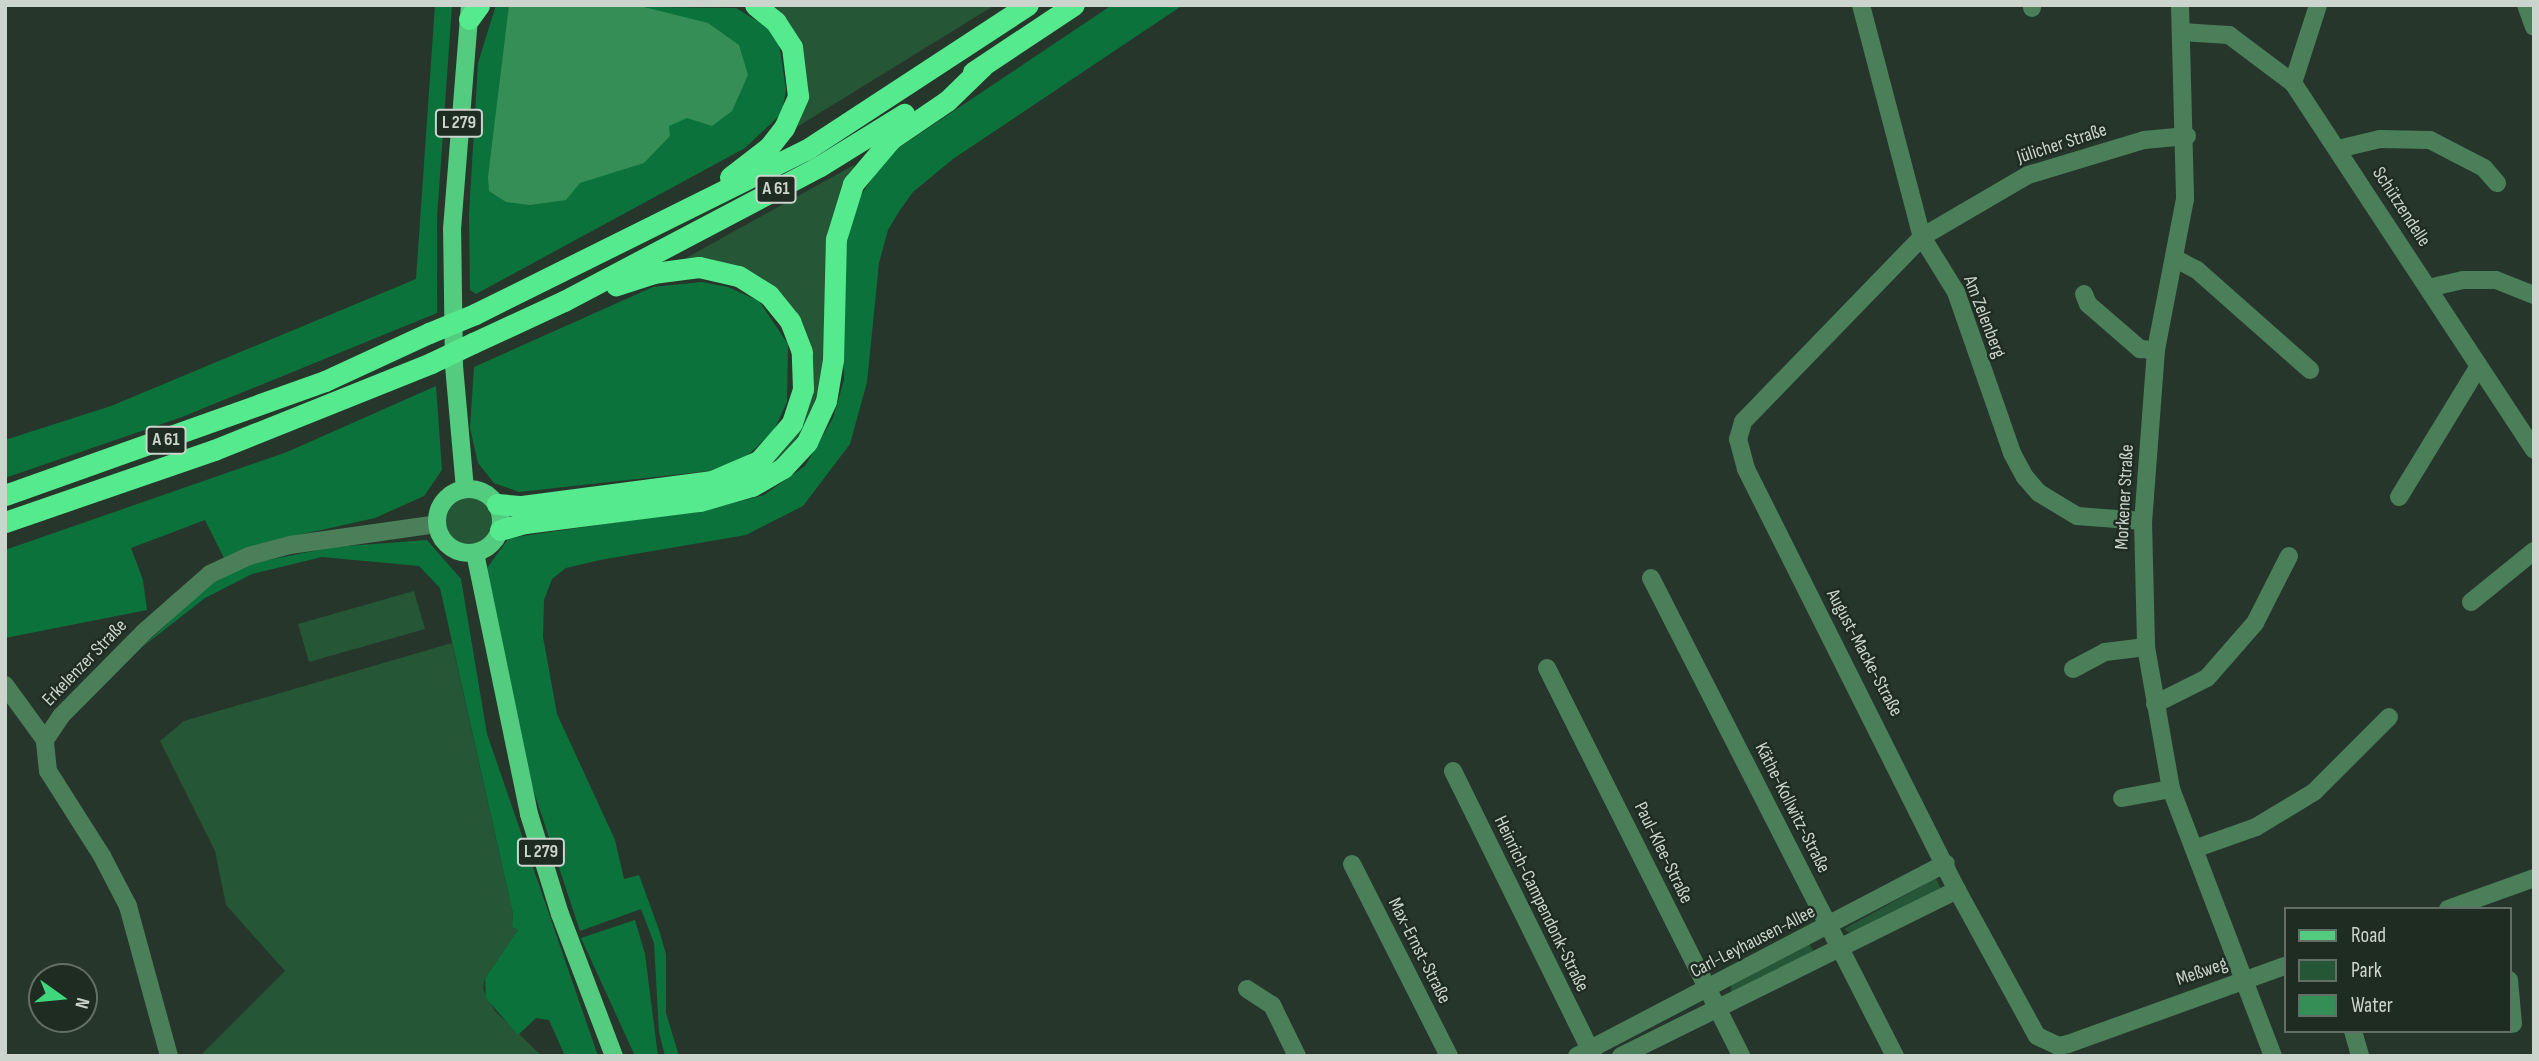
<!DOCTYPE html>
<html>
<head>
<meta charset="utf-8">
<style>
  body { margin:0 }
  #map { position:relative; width:2539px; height:1061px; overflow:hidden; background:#27362b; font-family:"Sofia Sans Condensed",sans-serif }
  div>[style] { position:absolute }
  .green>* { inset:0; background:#255635 }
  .round { border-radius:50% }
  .forest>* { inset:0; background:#0c723b }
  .water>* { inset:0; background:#358e55 }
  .minor>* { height:18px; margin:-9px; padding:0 9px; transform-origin:9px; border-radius:9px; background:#4a7f5a }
  .major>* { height:18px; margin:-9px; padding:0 9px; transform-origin:9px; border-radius:9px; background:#54cc7f }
  .major>.ring { margin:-9px; padding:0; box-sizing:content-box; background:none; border:18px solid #54cc7f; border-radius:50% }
  .highway>* { height:21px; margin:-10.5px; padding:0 10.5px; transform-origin:10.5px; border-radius:10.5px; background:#55ea8d }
  .highway-bridge>* { height:21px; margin:-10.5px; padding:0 10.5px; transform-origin:10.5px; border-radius:10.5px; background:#55ea8d }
  span { translate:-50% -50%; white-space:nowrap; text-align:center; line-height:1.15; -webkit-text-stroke:5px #1e2c21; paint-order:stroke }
  .shield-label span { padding:2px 5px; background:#1e2c21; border:2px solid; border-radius:5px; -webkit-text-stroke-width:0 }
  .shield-label { font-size:18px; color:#cbd4cd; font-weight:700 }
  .street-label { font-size:19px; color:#cbd4cd }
  .frame { position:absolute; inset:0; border:7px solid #cbd4cd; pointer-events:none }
  .legend { position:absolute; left:2284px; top:907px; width:228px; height:126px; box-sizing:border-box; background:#1e2c21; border:2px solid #636f66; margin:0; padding:9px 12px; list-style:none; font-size:21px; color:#cbd4cd }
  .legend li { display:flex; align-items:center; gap:14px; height:35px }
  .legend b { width:35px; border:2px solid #636f66 }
  .north { position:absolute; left:28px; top:963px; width:70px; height:70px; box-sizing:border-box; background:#1e2c21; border:2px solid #636f66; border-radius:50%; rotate:105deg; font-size:19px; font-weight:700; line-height:28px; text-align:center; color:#cbd4cd }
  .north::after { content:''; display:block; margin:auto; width:24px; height:32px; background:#40d77c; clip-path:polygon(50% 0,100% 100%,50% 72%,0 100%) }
</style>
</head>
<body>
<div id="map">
  <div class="green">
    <i style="clip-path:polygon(767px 5px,932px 6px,995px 5px,792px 130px,801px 104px)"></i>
    <i style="clip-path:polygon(854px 165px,823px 380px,802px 435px,781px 460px,739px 485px,796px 428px,800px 320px,767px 282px,735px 265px,686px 258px)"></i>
    <i class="round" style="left:440px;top:494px;width:56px;height:56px"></i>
    <i style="clip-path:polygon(414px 591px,425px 629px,309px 662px,298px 624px)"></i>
    <i style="clip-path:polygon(452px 643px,513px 914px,512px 927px,518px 930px,485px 978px,483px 989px,495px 1011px,542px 1056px,200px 1056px,285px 971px,226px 905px,215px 851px,160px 741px,184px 721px)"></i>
    <i style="clip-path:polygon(1936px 878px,1941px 889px,1853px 935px,1844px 929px)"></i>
    <i style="clip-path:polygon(1809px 943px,1814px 952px,1731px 992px,1731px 982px)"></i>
  </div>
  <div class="forest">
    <i style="clip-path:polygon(435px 5px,452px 5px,437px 218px,437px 313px,182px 417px,5px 478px,5px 440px,111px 406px,416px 279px)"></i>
    <i style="clip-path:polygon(496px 5px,736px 8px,769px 28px,779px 44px,786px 90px,782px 113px,745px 148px,476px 294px,470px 290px,469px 214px,478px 63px)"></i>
    <i style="clip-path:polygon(1112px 5px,1183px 5px,953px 159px,913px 192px,900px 210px,888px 230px,879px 263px,867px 382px,850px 444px,803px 506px,746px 535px,600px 560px,566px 568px,552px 579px,544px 600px,543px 637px,557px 714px,615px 840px,624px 879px,639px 875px,659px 930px,666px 954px,666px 1013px,679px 1056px,665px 1056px,659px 1032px,654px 943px,641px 909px,580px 931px,521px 753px,487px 568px,509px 538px,715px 508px,764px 495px,805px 466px,833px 418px,844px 380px,843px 277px,848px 232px,857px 201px,888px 155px)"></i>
    <i style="clip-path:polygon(702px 282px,728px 287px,759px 301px,788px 344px,787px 402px,774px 430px,746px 457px,709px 471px,519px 492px,494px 483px,478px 463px,470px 428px,474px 367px,653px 287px)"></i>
    <i style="clip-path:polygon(436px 386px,442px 470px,424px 496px,375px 518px,272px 541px,226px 562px,205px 520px,131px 548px,143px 580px,147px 610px,5px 638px,5px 550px,287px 452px)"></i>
    <i style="clip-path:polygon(427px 540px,461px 579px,487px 734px,598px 1056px,565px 1056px,549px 1020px,536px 1018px,518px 1035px,486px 998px,485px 978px,518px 930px,512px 927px,513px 914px,440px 588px,419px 566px,322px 557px,252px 574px,205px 598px,141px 648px,218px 577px,253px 563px,334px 547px)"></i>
    <i style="clip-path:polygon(635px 920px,645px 954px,658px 1056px,635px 1056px,581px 938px)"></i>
  </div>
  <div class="water">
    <i style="clip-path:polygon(509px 5px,636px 5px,708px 23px,739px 45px,748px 75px,732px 111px,712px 126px,687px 118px,669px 126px,670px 136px,644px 163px,580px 183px,566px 200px,530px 205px,506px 202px,489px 191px,488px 177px)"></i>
  </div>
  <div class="minor">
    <i style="left:1861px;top:5px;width:240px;rotate:75.3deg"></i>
    <i style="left:1922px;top:237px;width:65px;rotate:58.3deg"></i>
    <i style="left:1956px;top:292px;width:170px;rotate:70.8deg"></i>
    <i style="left:2012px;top:453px;width:27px;rotate:62deg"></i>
    <i style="left:2025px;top:477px;width:21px;rotate:49deg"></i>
    <i style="left:2039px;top:493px;width:44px;rotate:31.2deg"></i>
    <i style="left:2077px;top:516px;width:66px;rotate:4.3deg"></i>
    <i style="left:2180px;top:5px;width:194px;rotate:88.5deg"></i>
    <i style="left:2185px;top:199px;width:154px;rotate:100.9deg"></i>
    <i style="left:2156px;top:350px;width:171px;rotate:94.3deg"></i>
    <i style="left:2143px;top:521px;width:126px;rotate:88.6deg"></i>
    <i style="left:2146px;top:647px;width:144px;rotate:80deg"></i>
    <i style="left:2171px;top:789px;width:286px;rotate:69.1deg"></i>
    <i style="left:2526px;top:5px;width:23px;rotate:70deg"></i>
    <i style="left:2032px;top:8px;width:3px;rotate:-90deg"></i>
    <i style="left:2181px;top:32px;width:48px;rotate:3.6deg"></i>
    <i style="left:2229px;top:35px;width:80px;rotate:36.9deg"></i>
    <i style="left:2293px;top:83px;width:439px;rotate:56.7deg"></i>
    <i style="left:2293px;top:83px;width:82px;rotate:-72.2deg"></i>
    <i style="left:2187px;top:136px;width:43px;rotate:174.7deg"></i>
    <i style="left:2144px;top:140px;width:121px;rotate:163.2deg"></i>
    <i style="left:2028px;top:175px;width:123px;rotate:149.7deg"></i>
    <i style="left:1922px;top:237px;width:257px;rotate:134.1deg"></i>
    <i style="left:1743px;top:422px;width:18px;rotate:106deg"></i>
    <i style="left:1738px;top:439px;width:31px;rotate:75deg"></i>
    <i style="left:1746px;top:469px;width:471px;rotate:63.4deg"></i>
    <i style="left:1957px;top:890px;width:166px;rotate:61.3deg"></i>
    <i style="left:2037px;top:1036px;width:23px;rotate:25deg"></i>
    <i style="left:2058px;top:1046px;width:10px;rotate:-11deg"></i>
    <i style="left:2068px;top:1044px;width:231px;rotate:-19.8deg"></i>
    <i style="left:2338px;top:149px;width:43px;rotate:-13.4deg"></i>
    <i style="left:2380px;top:139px;width:50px;rotate:1.1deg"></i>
    <i style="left:2430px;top:140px;width:61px;rotate:27.4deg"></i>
    <i style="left:2484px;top:168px;width:20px;rotate:49deg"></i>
    <i style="left:2176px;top:259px;width:24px;rotate:28deg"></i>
    <i style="left:2197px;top:270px;width:151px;rotate:41.5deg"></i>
    <i style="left:2428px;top:288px;width:36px;rotate:-13deg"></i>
    <i style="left:2463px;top:280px;width:33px"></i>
    <i style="left:2496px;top:280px;width:41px;rotate:21.5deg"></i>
    <i style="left:2084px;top:294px;width:11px;rotate:68deg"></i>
    <i style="left:2088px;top:304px;width:69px;rotate:40.9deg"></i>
    <i style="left:2140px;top:349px;width:16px;rotate:4deg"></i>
    <i style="left:2399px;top:497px;width:153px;rotate:-58.6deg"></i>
    <i style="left:1651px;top:578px;width:537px;rotate:62.96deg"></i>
    <i style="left:2471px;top:602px;width:81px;rotate:-39deg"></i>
    <i style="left:1547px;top:668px;width:434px;rotate:63.4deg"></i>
    <i style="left:2073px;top:669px;width:36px;rotate:-28deg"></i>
    <i style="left:2105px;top:652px;width:41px;rotate:-7deg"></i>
    <i style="left:5px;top:685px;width:68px;rotate:54deg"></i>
    <i style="left:2155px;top:704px;width:58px;rotate:-26.6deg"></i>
    <i style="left:2207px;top:678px;width:73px;rotate:-48.9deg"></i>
    <i style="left:2255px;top:623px;width:75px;rotate:-63.1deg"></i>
    <i style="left:1453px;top:771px;width:318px;rotate:63.8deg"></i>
    <i style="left:2122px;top:798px;width:50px;rotate:-10.4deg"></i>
    <i style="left:2194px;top:849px;width:66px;rotate:-19.5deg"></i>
    <i style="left:2256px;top:827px;width:68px;rotate:-31.1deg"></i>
    <i style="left:2314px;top:792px;width:106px;rotate:-45deg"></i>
    <i style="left:1352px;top:864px;width:215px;rotate:63.2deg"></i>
    <i style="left:2448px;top:909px;width:91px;rotate:-19.8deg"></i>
    <i style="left:2509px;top:980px;width:44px;rotate:84.8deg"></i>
    <i style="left:1247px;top:989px;width:30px;rotate:33deg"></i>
    <i style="left:1272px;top:1005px;width:57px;rotate:63.9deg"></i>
    <i style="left:2353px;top:1031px;width:26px;rotate:74deg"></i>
    <i style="left:169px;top:1056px;width:156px;rotate:-105.3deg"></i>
    <i style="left:128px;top:906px;width:56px;rotate:-117.5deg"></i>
    <i style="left:102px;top:856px;width:101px;rotate:-122.4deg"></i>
    <i style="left:48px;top:771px;width:31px;rotate:-96deg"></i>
    <i style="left:45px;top:740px;width:29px;rotate:-56deg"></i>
    <i style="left:61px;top:716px;width:118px;rotate:-45.3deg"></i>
    <i style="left:144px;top:632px;width:88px;rotate:-41.3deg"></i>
    <i style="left:210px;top:574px;width:43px;rotate:-24.8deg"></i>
    <i style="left:249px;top:556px;width:42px;rotate:-15deg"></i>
    <i style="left:290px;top:545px;width:148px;rotate:-8.1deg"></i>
    <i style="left:1577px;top:1056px;width:416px;rotate:-27.6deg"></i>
    <i style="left:1621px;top:1056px;width:375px;rotate:-26.3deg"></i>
  </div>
  <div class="major">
    <i class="ring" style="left:437px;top:489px;width:46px;height:46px"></i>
    <i style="left:465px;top:489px;width:123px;rotate:-95.1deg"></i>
    <i style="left:454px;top:366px;width:137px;rotate:-90.8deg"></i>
    <i style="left:452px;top:229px;width:223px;rotate:-85.4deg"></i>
    <i style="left:475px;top:553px;width:267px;rotate:78.3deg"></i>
    <i style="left:529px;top:814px;width:105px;rotate:72.8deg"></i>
    <i style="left:560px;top:914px;width:152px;rotate:69.2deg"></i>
  </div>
  <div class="highway">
    <i style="left:469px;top:19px;width:17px;rotate:-54deg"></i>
    <i style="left:973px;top:72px;width:121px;rotate:-33.6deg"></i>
    <i style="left:730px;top:177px;width:49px;rotate:-37.6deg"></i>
    <i style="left:769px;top:147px;width:24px;rotate:-52deg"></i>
    <i style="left:784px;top:128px;width:35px;rotate:-66deg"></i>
    <i style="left:798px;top:96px;width:49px;rotate:-97deg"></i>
    <i style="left:792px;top:47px;width:30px;rotate:-123deg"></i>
    <i style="left:776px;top:22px;width:27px;rotate:-141deg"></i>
    <i style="left:475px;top:314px;width:369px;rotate:-26.4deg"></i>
    <i style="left:806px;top:150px;width:265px;rotate:-33.2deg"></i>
    <i style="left:473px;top:343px;width:100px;rotate:-24.8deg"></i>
    <i style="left:564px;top:301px;width:289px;rotate:-27.8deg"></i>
    <i style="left:820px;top:166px;width:99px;rotate:-31.8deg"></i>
    <i style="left:5px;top:495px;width:340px;rotate:-19.6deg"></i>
    <i style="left:325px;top:381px;width:115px;rotate:-24.8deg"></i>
    <i style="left:497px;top:504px;width:25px;rotate:5deg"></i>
    <i style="left:522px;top:506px;width:192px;rotate:-7.5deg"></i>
    <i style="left:712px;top:481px;width:51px;rotate:-23.1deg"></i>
    <i style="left:759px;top:461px;width:50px;rotate:-49deg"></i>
    <i style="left:792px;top:423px;width:36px;rotate:-72deg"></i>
    <i style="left:803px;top:389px;width:37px;rotate:-92deg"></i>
    <i style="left:802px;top:352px;width:33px;rotate:-111deg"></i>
    <i style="left:790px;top:321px;width:33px;rotate:-129deg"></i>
    <i style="left:769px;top:295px;width:36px;rotate:-148deg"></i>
    <i style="left:738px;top:276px;width:40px;rotate:-167deg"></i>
    <i style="left:699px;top:267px;width:45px;rotate:172.4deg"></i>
    <i style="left:654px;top:273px;width:40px;rotate:162deg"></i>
    <i style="left:5px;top:522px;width:221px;rotate:-19deg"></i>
    <i style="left:214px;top:450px;width:234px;rotate:-21.8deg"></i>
    <i style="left:500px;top:530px;width:26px;rotate:-16deg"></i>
    <i style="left:525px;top:523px;width:176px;rotate:-7.2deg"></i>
    <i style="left:700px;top:501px;width:54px;rotate:-16.1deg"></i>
    <i style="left:752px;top:486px;width:36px;rotate:-30deg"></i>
    <i style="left:783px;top:468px;width:35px;rotate:-47deg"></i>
    <i style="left:807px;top:442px;width:45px;rotate:-65.1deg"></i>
    <i style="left:826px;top:401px;width:42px;rotate:-80.3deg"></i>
    <i style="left:833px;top:360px;width:121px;rotate:-88.6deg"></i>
    <i style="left:836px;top:239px;width:58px;rotate:-72.8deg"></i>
    <i style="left:853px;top:184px;width:59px;rotate:-49.8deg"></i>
    <i style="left:891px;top:139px;width:68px;rotate:-34.2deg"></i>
    <i style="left:947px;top:101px;width:50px;rotate:-44.2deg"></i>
  </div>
  <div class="highway-bridge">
    <i style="left:429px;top:333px;width:50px;rotate:-22.4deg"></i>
    <i style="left:431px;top:363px;width:47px;rotate:-25.5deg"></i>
  </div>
  <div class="shield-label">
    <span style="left:459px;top:123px">L 279</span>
    <span style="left:776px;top:189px">A 61</span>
    <span style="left:166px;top:440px">A 61</span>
    <span style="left:541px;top:852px">L 279</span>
  </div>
  <div class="street-label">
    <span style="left:2062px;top:144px;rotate:-18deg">Jülicher Straße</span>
    <span style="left:2401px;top:207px;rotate:57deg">Schützendelle</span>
    <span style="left:1984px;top:317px;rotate:69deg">Am Zelenberg</span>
    <span style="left:2125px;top:497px;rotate:-87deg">Morkener Straße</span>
    <span style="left:1864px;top:653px;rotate:62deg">August-Macke-Straße</span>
    <span style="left:85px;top:663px;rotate:-46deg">Erkelenzer Straße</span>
    <span style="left:1792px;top:808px;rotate:63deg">Käthe-Kollwitz-Straße</span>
    <span style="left:1663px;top:853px;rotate:64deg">Paul-Klee-Straße</span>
    <span style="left:1541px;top:904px;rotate:64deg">Heinrich-Campendonk-Straße</span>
    <span style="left:1753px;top:942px;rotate:-27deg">Carl-Leyhausen-Allee</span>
    <span style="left:1419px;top:951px;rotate:63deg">Max-Ernst-Straße</span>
    <span style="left:2202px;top:972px;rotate:-19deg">Meßweg</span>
  </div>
  <div class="frame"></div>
  <ul class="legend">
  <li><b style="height:9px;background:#54cc7f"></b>Road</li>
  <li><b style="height:19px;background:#255635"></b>Park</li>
  <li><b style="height:19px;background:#358e55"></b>Water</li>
  </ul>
  <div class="north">N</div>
</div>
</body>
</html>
